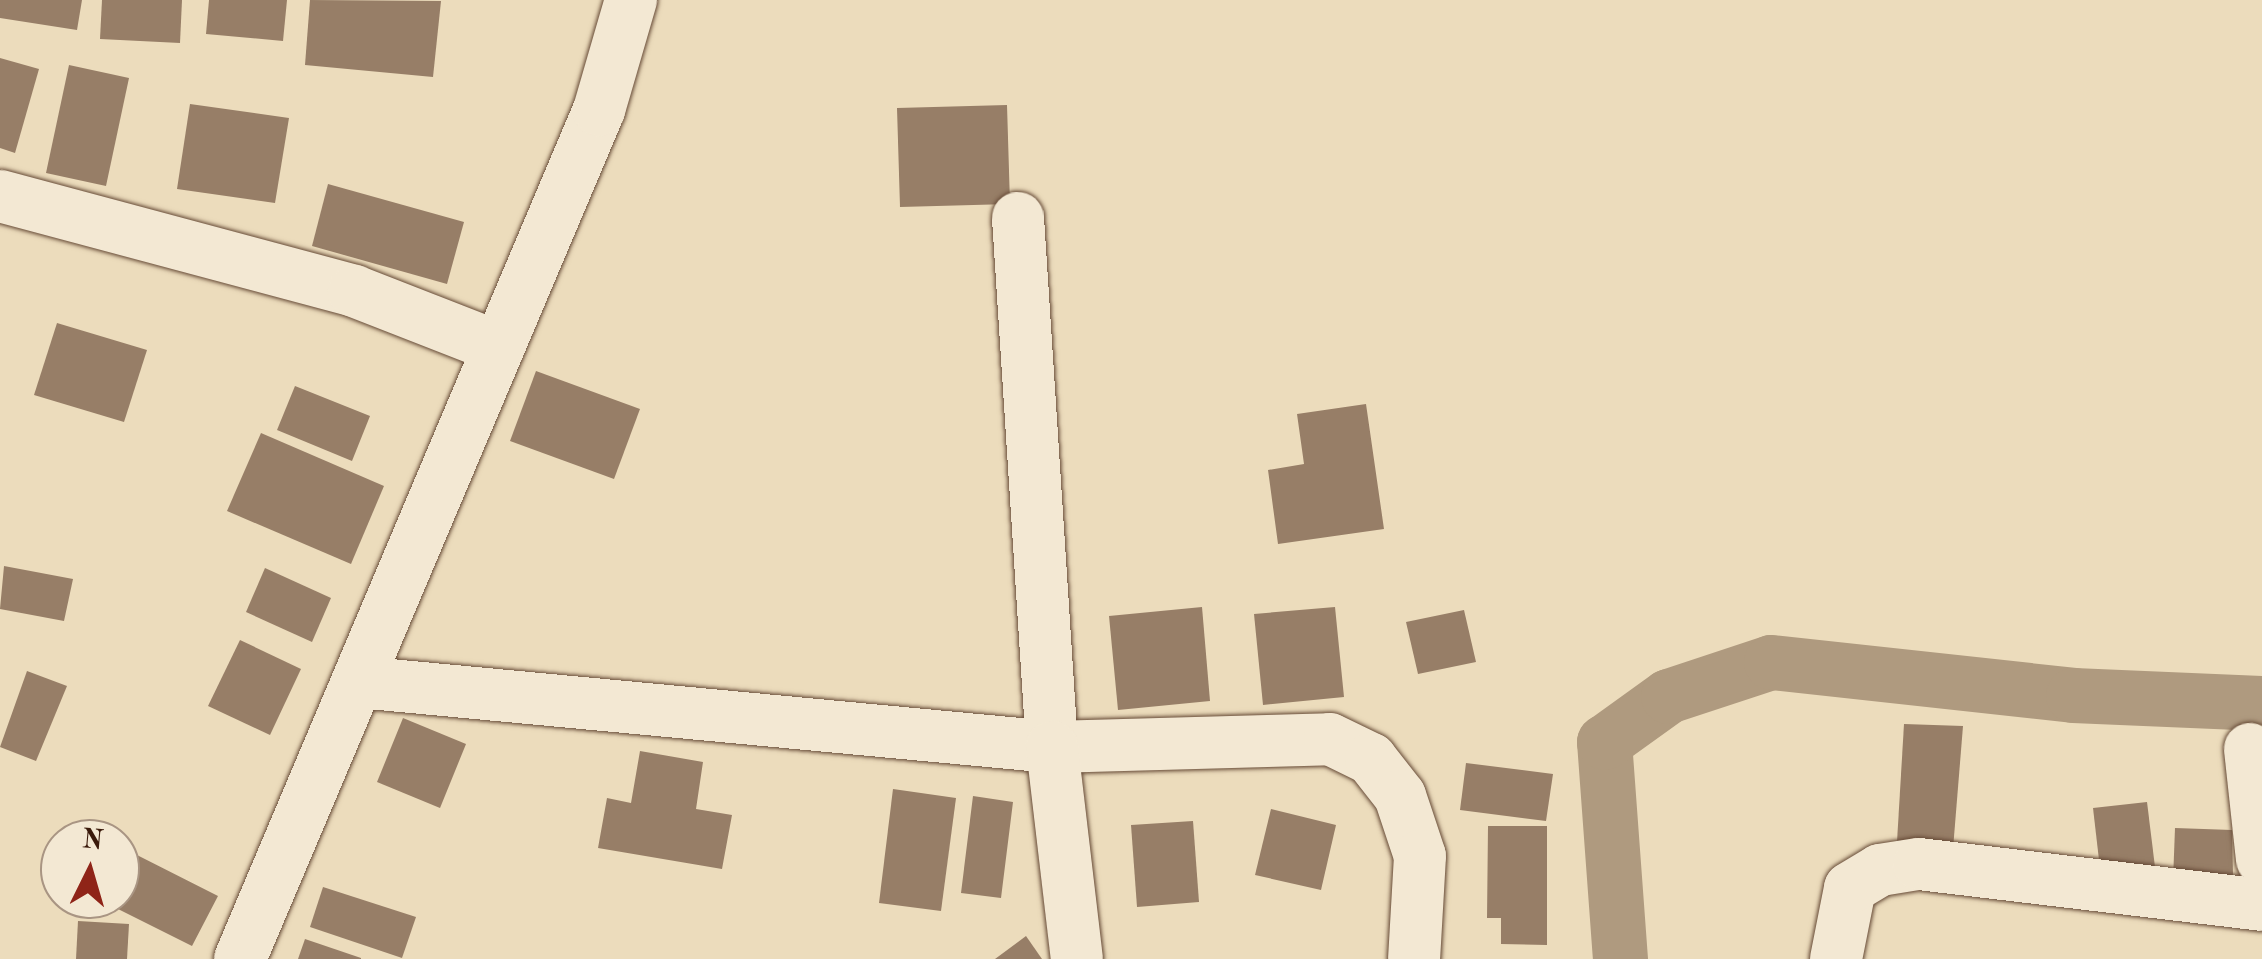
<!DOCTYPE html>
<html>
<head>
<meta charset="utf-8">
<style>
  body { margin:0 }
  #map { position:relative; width:2262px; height:959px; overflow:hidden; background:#ecdcbc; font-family:"Old Standard TT",serif }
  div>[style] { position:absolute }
  .canal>* { height:55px; margin:-27.5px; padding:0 27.5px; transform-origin:27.5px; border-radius:27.5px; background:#af9a7f }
  .building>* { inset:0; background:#977e67 }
  .roads { filter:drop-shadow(0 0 2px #664a36) drop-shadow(0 0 2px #664a36) }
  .minor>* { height:52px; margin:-26px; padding:0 26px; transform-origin:26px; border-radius:26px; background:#f3e8d3 }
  span { translate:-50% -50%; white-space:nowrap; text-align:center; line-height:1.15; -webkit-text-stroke:8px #f3e8d3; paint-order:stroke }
  .north { position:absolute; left:40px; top:819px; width:100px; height:100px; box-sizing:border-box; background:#f3e8d3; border:2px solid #a99583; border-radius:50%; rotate:5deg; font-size:28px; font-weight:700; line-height:40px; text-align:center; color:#3a190a }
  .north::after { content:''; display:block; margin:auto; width:35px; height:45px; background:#8f2418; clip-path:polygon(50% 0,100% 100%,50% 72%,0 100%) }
</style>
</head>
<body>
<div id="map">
  <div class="canal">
    <i style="left:1620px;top:959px;width:218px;rotate:-94.2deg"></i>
    <i style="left:1604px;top:742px;width:79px;rotate:-35.7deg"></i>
    <i style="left:1668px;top:696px;width:108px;rotate:-18.3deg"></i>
    <i style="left:1771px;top:662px;width:304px;rotate:6.2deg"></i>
    <i style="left:2073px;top:695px;width:189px;rotate:2.4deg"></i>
  </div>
  <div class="building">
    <i style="clip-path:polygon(0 0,82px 0,77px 30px,0 18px)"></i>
    <i style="clip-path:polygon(102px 0,182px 0,180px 43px,100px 39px)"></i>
    <i style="clip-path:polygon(209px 0,287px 0,283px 41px,206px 34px)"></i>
    <i style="clip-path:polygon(310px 0,441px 1px,433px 77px,305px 65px)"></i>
    <i style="clip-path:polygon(0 58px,39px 69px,15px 153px,0 148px)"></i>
    <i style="clip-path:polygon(69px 65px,129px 78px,106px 186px,46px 173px)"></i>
    <i style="clip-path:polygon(190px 104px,289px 118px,275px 203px,177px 189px)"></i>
    <i style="clip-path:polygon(1007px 105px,1010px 204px,900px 207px,897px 108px)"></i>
    <i style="clip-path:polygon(328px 184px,464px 222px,447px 284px,312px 246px)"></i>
    <i style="clip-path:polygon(57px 323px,147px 350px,124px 422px,34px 395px)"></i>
    <i style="clip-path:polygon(536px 371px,640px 409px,614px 479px,510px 441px)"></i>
    <i style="clip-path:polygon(295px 386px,370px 416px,352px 461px,277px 430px)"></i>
    <i style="clip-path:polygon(1366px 404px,1384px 529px,1278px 544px,1268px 470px,1304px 464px,1297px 414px)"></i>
    <i style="clip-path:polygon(261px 433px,384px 486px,351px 564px,227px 511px)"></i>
    <i style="clip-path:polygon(4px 566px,73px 579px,64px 621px,0 609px)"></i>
    <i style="clip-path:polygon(265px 568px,331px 598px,312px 642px,246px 612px)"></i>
    <i style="clip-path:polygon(1202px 607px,1210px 701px,1118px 710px,1109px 616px)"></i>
    <i style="clip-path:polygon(1335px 607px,1344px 697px,1263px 705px,1254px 614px)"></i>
    <i style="clip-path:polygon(1464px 610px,1476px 662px,1418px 674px,1406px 622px)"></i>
    <i style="clip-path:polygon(240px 640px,301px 669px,270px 735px,208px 706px)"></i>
    <i style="clip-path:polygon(27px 671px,67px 686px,36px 761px,0 747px)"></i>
    <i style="clip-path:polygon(403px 718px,466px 744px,440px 808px,377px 782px)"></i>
    <i style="clip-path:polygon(1904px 724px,1963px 726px,1953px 849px,1897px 842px)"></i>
    <i style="clip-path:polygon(640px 751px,703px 762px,696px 809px,732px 815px,722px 869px,598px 848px,607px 798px,631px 803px)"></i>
    <i style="clip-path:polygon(1466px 763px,1553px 774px,1546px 821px,1460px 810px)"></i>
    <i style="clip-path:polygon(893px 789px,956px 798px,941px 911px,879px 903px)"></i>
    <i style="clip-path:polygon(973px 796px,1013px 802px,1001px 898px,961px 893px)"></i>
    <i style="clip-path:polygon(2147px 802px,2155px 867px,2099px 860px,2093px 808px)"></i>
    <i style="clip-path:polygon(1271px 809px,1336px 825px,1321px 890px,1255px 875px)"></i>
    <i style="clip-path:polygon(1193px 821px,1199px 902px,1137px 907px,1131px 825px)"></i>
    <i style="clip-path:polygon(1488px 826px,1547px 826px,1547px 945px,1501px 944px,1501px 918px,1487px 918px)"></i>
    <i style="clip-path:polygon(2175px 828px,2232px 830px,2233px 876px,2173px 881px)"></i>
    <i style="clip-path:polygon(133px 853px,218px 896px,192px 946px,108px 904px,120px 899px)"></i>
    <i style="clip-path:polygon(323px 887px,416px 917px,402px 958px,310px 927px)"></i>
    <i style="clip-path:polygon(78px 921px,129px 924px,127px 959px,76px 959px)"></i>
    <i style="clip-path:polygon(1026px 936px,1042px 959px,995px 959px)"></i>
    <i style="clip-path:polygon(305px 939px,361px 958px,361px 959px,298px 959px)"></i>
  </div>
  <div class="roads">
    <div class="minor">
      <i style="left:0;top:196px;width:367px;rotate:15deg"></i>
      <i style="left:354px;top:291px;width:155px;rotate:21.3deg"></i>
      <i style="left:1018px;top:218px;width:530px;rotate:86.32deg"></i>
      <i style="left:1052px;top:747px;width:278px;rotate:-1.6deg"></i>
      <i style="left:1330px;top:739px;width:46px;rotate:26deg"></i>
      <i style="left:1371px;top:759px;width:47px;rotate:51.9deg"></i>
      <i style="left:1400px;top:796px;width:63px;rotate:71.6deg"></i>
      <i style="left:1420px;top:856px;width:103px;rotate:93.3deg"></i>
      <i style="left:358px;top:682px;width:697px;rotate:5.35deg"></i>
      <i style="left:1052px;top:747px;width:213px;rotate:83.3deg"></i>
      <i style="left:2250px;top:749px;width:111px;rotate:83.8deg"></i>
      <i style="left:240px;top:959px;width:922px;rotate:-67.08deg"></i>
      <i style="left:599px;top:110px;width:115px;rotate:-73.8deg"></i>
      <i style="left:1836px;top:959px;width:72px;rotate:-78.8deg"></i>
      <i style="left:1850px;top:888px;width:35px;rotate:-31deg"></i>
      <i style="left:1880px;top:870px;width:39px;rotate:-9deg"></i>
      <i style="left:1919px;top:864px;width:345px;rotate:6.8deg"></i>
    </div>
  </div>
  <div class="north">N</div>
</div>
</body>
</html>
